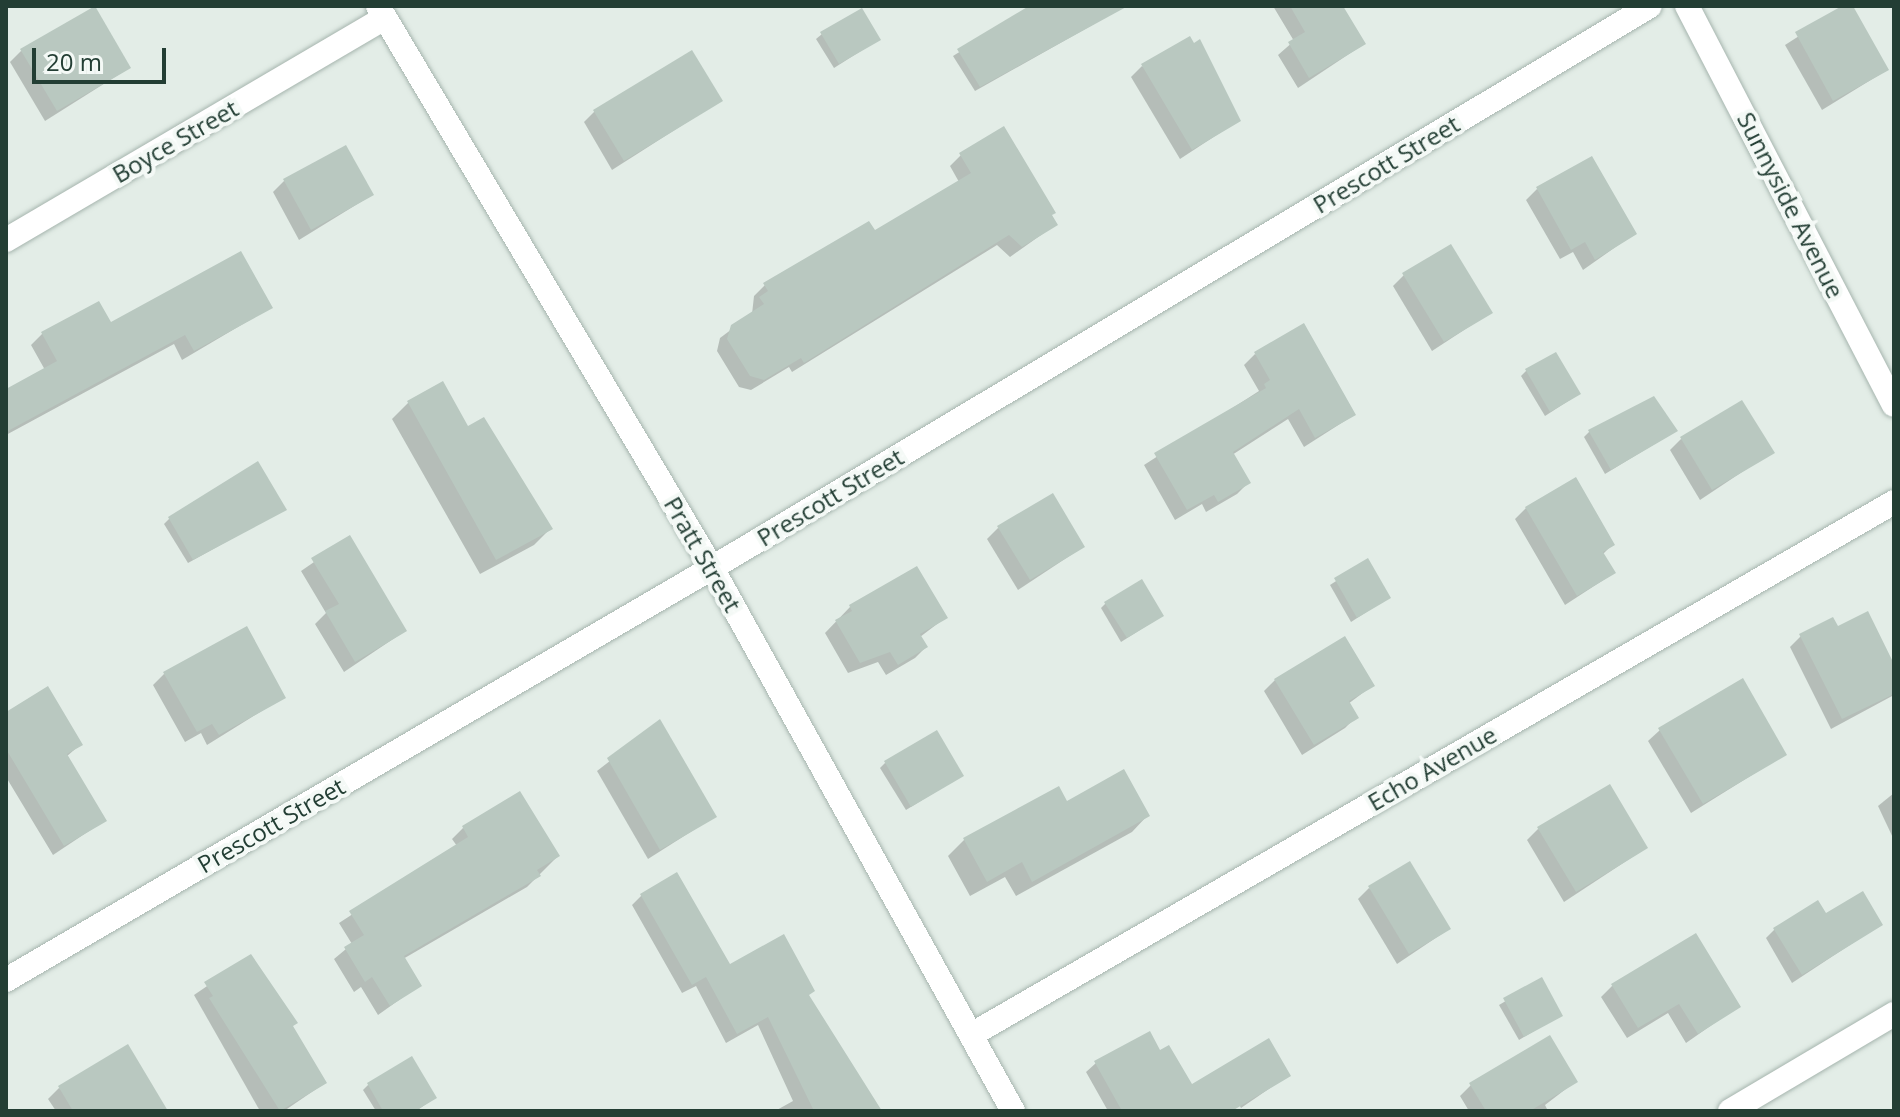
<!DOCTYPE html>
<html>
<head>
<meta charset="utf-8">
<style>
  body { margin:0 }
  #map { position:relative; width:1900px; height:1117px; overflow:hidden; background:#e3ede7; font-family:"Open Sans",sans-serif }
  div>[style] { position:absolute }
  .shadow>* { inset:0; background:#0003 }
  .building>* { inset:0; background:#b9c8c0 }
  .roads { filter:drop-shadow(0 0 2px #a6b5ae) drop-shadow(0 0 2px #a6b5ae) }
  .minor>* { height:24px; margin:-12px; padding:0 12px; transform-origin:12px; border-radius:12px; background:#fff }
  span { translate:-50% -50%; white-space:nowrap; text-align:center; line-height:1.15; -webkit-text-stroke:8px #f4f9f6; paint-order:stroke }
  .street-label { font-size:24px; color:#233e34 }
  .frame { position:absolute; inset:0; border:8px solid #233e34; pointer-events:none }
  .scale { position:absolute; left:32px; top:48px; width:134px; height:36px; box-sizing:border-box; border:4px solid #233e34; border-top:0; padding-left:10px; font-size:24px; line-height:28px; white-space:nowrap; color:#233e34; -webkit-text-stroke:6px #f4f9f6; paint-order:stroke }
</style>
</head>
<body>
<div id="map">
  <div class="shadow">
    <i style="clip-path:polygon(1033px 6px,1083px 6px,1094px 24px,975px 91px,953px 56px)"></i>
    <i style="clip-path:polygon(1273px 6px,1341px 6px,1364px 44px,1298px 88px,1278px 55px,1294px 41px)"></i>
    <i style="clip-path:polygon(1846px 6px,1887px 70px,1822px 110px,1785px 45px)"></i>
    <i style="clip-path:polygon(822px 34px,878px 40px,834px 68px,816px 39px)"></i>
    <i style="clip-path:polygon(21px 51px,129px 68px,45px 121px,10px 62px)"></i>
    <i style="clip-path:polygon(1142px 66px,1238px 121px,1180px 159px,1131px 77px)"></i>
    <i style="clip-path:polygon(720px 101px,612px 170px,584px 122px,595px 111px)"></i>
    <i style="clip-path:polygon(961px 155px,1055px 225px,1010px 257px,997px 245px,792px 372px,789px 367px,751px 390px,739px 387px,717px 351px,720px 338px,752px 314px,754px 296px,765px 285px,874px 233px,959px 182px,950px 166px)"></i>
    <i style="clip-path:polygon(284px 181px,372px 195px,299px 240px,273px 192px)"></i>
    <i style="clip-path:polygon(1537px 189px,1634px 234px,1583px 270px,1573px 252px,1560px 259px,1526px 200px)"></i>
    <i style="clip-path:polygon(1404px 275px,1490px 313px,1432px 351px,1393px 286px)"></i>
    <i style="clip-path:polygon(270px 308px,182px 360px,174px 344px,6px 435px,6px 391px,45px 370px,31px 345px,42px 334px)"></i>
    <i style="clip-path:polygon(1255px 354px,1354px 415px,1304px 447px,1288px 419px,1232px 455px,1248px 483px,1237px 494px,1206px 512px,1202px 504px,1175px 520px,1144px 465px,1259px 391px,1244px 365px)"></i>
    <i style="clip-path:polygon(1527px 370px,1579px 394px,1545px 416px,1521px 376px)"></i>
    <i style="clip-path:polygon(442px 384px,467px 428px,550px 529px,534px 545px,480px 574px,392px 419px,408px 403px)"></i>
    <i style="clip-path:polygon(1676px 431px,1605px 474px,1584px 437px,1589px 432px)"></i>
    <i style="clip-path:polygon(1681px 439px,1772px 452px,1700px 500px,1670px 450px)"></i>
    <i style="clip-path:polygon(1526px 508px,1613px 544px,1603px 554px,1614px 573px,1565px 605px,1515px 519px)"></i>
    <i style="clip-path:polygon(285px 509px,188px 563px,164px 524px,169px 519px)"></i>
    <i style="clip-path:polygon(998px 528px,1083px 547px,1018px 590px,987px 539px)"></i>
    <i style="clip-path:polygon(349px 538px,405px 631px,344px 672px,315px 624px,326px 613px,301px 571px)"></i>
    <i style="clip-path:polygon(1367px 561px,1388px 598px,1351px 622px,1330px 585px)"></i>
    <i style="clip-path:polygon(917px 568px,945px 618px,920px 637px,926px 647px,915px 658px,886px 675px,878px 662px,848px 673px,825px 633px,850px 607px)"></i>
    <i style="clip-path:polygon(1106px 603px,1162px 616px,1121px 642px,1101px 608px)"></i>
    <i style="clip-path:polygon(1837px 628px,1894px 669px,1894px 695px,1831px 729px,1790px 647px,1801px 636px)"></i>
    <i style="clip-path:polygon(164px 674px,284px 697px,207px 745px,201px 733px,185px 742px,153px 685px)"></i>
    <i style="clip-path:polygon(1275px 680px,1372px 686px,1348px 704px,1356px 717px,1345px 728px,1302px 755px,1264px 691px)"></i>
    <i style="clip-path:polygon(6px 714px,81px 744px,66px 757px,104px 821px,53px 855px,6px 777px)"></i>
    <i style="clip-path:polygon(660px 722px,714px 817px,648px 859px,597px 771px)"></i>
    <i style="clip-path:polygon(1660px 730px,1784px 755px,1691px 813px,1648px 741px)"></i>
    <i style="clip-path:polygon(885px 763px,961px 776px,906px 810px,880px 768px)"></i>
    <i style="clip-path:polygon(1058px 789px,1067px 804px,1148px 815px,1132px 832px,1016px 896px,1005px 877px,970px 896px,948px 856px,964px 840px)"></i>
    <i style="clip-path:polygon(1894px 793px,1894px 840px,1878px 806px)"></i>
    <i style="clip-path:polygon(463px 828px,558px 856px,527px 887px,403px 959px,420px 985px,378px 1015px,361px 987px,354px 992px,334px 959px,352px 944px,339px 923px,457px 846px,452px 839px)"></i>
    <i style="clip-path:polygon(1538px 829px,1646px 848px,1564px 902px,1527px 840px)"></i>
    <i style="clip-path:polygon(1369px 888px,1449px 929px,1397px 964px,1358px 899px)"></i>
    <i style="clip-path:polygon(642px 895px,729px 967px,808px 996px,879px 1111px,775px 1111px,793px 1101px,758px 1025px,726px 1043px,696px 986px,682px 993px,632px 905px)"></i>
    <i style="clip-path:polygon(1825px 916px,1880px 925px,1792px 983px,1766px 938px,1775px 929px)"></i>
    <i style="clip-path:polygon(251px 956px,325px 1083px,284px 1111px,260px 1111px,194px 995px)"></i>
    <i style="clip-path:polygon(1541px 980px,1561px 1015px,1519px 1040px,1499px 1005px)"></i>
    <i style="clip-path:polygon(1612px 986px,1739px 1006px,1686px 1043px,1668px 1013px,1627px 1038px,1601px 997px)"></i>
    <i style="clip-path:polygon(1096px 1063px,1191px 1087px,1289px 1075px,1241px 1108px,1236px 1099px,1214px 1111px,1108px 1111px,1086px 1072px)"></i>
    <i style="clip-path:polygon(1575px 1082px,1545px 1105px,1548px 1111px,1469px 1111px,1460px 1096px,1471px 1085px)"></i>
    <i style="clip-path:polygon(368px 1085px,435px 1098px,416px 1111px,376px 1111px,363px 1090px)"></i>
    <i style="clip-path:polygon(59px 1088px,153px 1111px,56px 1111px,48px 1099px)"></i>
  </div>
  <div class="building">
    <i style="clip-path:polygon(95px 6px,131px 68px,57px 111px,20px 49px)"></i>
    <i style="clip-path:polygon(1029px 6px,1128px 6px,980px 87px,957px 49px)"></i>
    <i style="clip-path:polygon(1290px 6px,1343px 6px,1366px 44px,1309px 78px,1288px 42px,1305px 32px)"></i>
    <i style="clip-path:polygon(1842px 6px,1853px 6px,1889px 70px,1833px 101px,1795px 32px)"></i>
    <i style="clip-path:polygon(862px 8px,881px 40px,839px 64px,820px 32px)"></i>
    <i style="clip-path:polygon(1190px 36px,1194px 43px,1200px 39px,1241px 121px,1192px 150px,1141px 64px)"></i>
    <i style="clip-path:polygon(692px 50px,723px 101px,624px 161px,593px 110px)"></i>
    <i style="clip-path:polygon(1004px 126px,1056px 213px,1052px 215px,1058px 225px,1022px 247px,1009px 235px,804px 363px,801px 358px,764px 380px,750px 376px,727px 339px,731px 325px,764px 304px,759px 297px,768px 291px,763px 283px,869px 221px,875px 230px,971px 173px,959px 153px)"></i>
    <i style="clip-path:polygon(346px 145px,374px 195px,311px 230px,283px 179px)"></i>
    <i style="clip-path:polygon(1592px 156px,1637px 234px,1595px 260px,1585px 242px,1571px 250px,1536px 187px)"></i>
    <i style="clip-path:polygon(1451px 244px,1493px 313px,1444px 342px,1402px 273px)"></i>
    <i style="clip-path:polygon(241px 251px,273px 308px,194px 351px,185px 335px,6px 432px,6px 389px,57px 361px,41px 332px,99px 301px,111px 322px)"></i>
    <i style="clip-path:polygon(1304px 323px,1356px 415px,1315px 438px,1299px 409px,1233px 452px,1251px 483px,1218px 502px,1214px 495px,1187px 510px,1154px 453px,1266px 388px,1264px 384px,1270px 380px,1254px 352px)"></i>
    <i style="clip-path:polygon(1556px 352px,1581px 394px,1550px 412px,1525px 369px)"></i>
    <i style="clip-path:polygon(443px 381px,468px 426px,484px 417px,553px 529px,496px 560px,407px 401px)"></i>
    <i style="clip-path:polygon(1654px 396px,1678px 431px,1611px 470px,1588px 430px)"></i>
    <i style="clip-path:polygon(1742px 400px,1775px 453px,1712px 490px,1680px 437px)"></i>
    <i style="clip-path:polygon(258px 461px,287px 510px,193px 560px,168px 517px)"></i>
    <i style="clip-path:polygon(1576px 477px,1615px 545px,1603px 552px,1616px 573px,1577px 596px,1525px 507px)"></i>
    <i style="clip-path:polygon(1053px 493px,1085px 547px,1030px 580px,997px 526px)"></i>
    <i style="clip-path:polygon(350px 535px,407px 631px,355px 662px,325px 611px,339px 604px,311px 558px)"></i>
    <i style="clip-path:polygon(1368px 558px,1391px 598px,1357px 618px,1334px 578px)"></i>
    <i style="clip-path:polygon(917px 566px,948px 618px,920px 634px,928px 647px,898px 665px,890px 652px,860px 663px,835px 620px,852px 611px,849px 605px)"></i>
    <i style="clip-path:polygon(1142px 579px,1164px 616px,1127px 638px,1104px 602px)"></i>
    <i style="clip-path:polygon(1868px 611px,1894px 664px,1894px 694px,1842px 719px,1799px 634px,1833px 617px,1838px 626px)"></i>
    <i style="clip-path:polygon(247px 626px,286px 698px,219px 735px,212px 724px,197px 732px,163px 672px)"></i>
    <i style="clip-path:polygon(1345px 636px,1375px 686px,1349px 701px,1359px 718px,1314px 745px,1274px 679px)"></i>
    <i style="clip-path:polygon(1743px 678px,1787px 755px,1703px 804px,1658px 728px)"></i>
    <i style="clip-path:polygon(48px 686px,83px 745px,67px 754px,107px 821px,64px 846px,6px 749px,6px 712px)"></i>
    <i style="clip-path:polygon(660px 719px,717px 817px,660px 850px,607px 758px)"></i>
    <i style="clip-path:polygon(937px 730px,964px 776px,911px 807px,884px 761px)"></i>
    <i style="clip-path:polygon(1124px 769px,1150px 816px,1032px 882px,1022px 862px,987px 882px,963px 838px,1059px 786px,1067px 801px)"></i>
    <i style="clip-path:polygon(1610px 784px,1648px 848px,1576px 892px,1537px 827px)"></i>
    <i style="clip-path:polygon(520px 791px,560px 856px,537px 870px,541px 876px,404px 956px,422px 986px,390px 1006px,372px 977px,365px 982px,344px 947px,364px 935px,349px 911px,468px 837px,462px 826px)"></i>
    <i style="clip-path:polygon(1410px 861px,1451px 929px,1409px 954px,1368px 886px)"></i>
    <i style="clip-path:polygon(677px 872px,730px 964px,784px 934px,815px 991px,809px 995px,882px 1111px,814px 1111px,768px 1017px,737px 1034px,706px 977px,692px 985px,640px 894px)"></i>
    <i style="clip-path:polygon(1863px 891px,1883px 925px,1802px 975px,1773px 928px,1818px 900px,1826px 913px)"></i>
    <i style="clip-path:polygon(1696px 933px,1741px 1007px,1698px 1034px,1679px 1004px,1638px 1028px,1611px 984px)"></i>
    <i style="clip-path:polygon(251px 954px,298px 1023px,293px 1026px,327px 1083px,280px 1111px,209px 998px,213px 996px,204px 982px)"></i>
    <i style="clip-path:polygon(1542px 977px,1563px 1016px,1524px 1037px,1503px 998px)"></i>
    <i style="clip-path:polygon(1150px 1031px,1160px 1050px,1169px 1045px,1192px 1084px,1269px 1038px,1291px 1076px,1232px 1111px,1122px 1111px,1094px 1061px)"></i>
    <i style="clip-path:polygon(1550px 1035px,1578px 1082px,1530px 1111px,1486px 1111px,1469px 1083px)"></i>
    <i style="clip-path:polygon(128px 1044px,168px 1111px,73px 1111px,58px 1086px)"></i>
    <i style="clip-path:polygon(412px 1056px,437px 1098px,415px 1111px,383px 1111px,367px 1083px)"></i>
  </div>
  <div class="roads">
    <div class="minor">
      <i style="left:378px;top:6px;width:654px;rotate:59.28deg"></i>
      <i style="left:712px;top:568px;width:621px;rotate:61deg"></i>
      <i style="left:1687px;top:6px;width:449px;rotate:62.6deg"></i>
      <i style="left:6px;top:240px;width:439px;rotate:-30.4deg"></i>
      <i style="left:6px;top:980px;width:817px;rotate:-30.27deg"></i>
      <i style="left:712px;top:568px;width:1093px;rotate:-30.93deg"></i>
      <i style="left:971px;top:1035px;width:1066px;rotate:-30deg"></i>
      <i style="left:1730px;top:1111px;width:191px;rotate:-30.6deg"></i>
    </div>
  </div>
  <div class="street-label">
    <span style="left:175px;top:141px;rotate:-30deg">Boyce Street</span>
    <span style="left:1386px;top:164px;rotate:-31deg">Prescott Street</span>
    <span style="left:1791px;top:205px;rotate:63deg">Sunnyside Avenue</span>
    <span style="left:830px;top:497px;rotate:-31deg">Prescott Street</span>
    <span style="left:703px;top:554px;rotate:60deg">Pratt Street</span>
    <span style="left:1432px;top:768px;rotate:-30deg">Echo Avenue</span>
    <span style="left:271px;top:825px;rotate:-30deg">Prescott Street</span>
  </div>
  <div class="frame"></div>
  <div class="scale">20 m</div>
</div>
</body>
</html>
